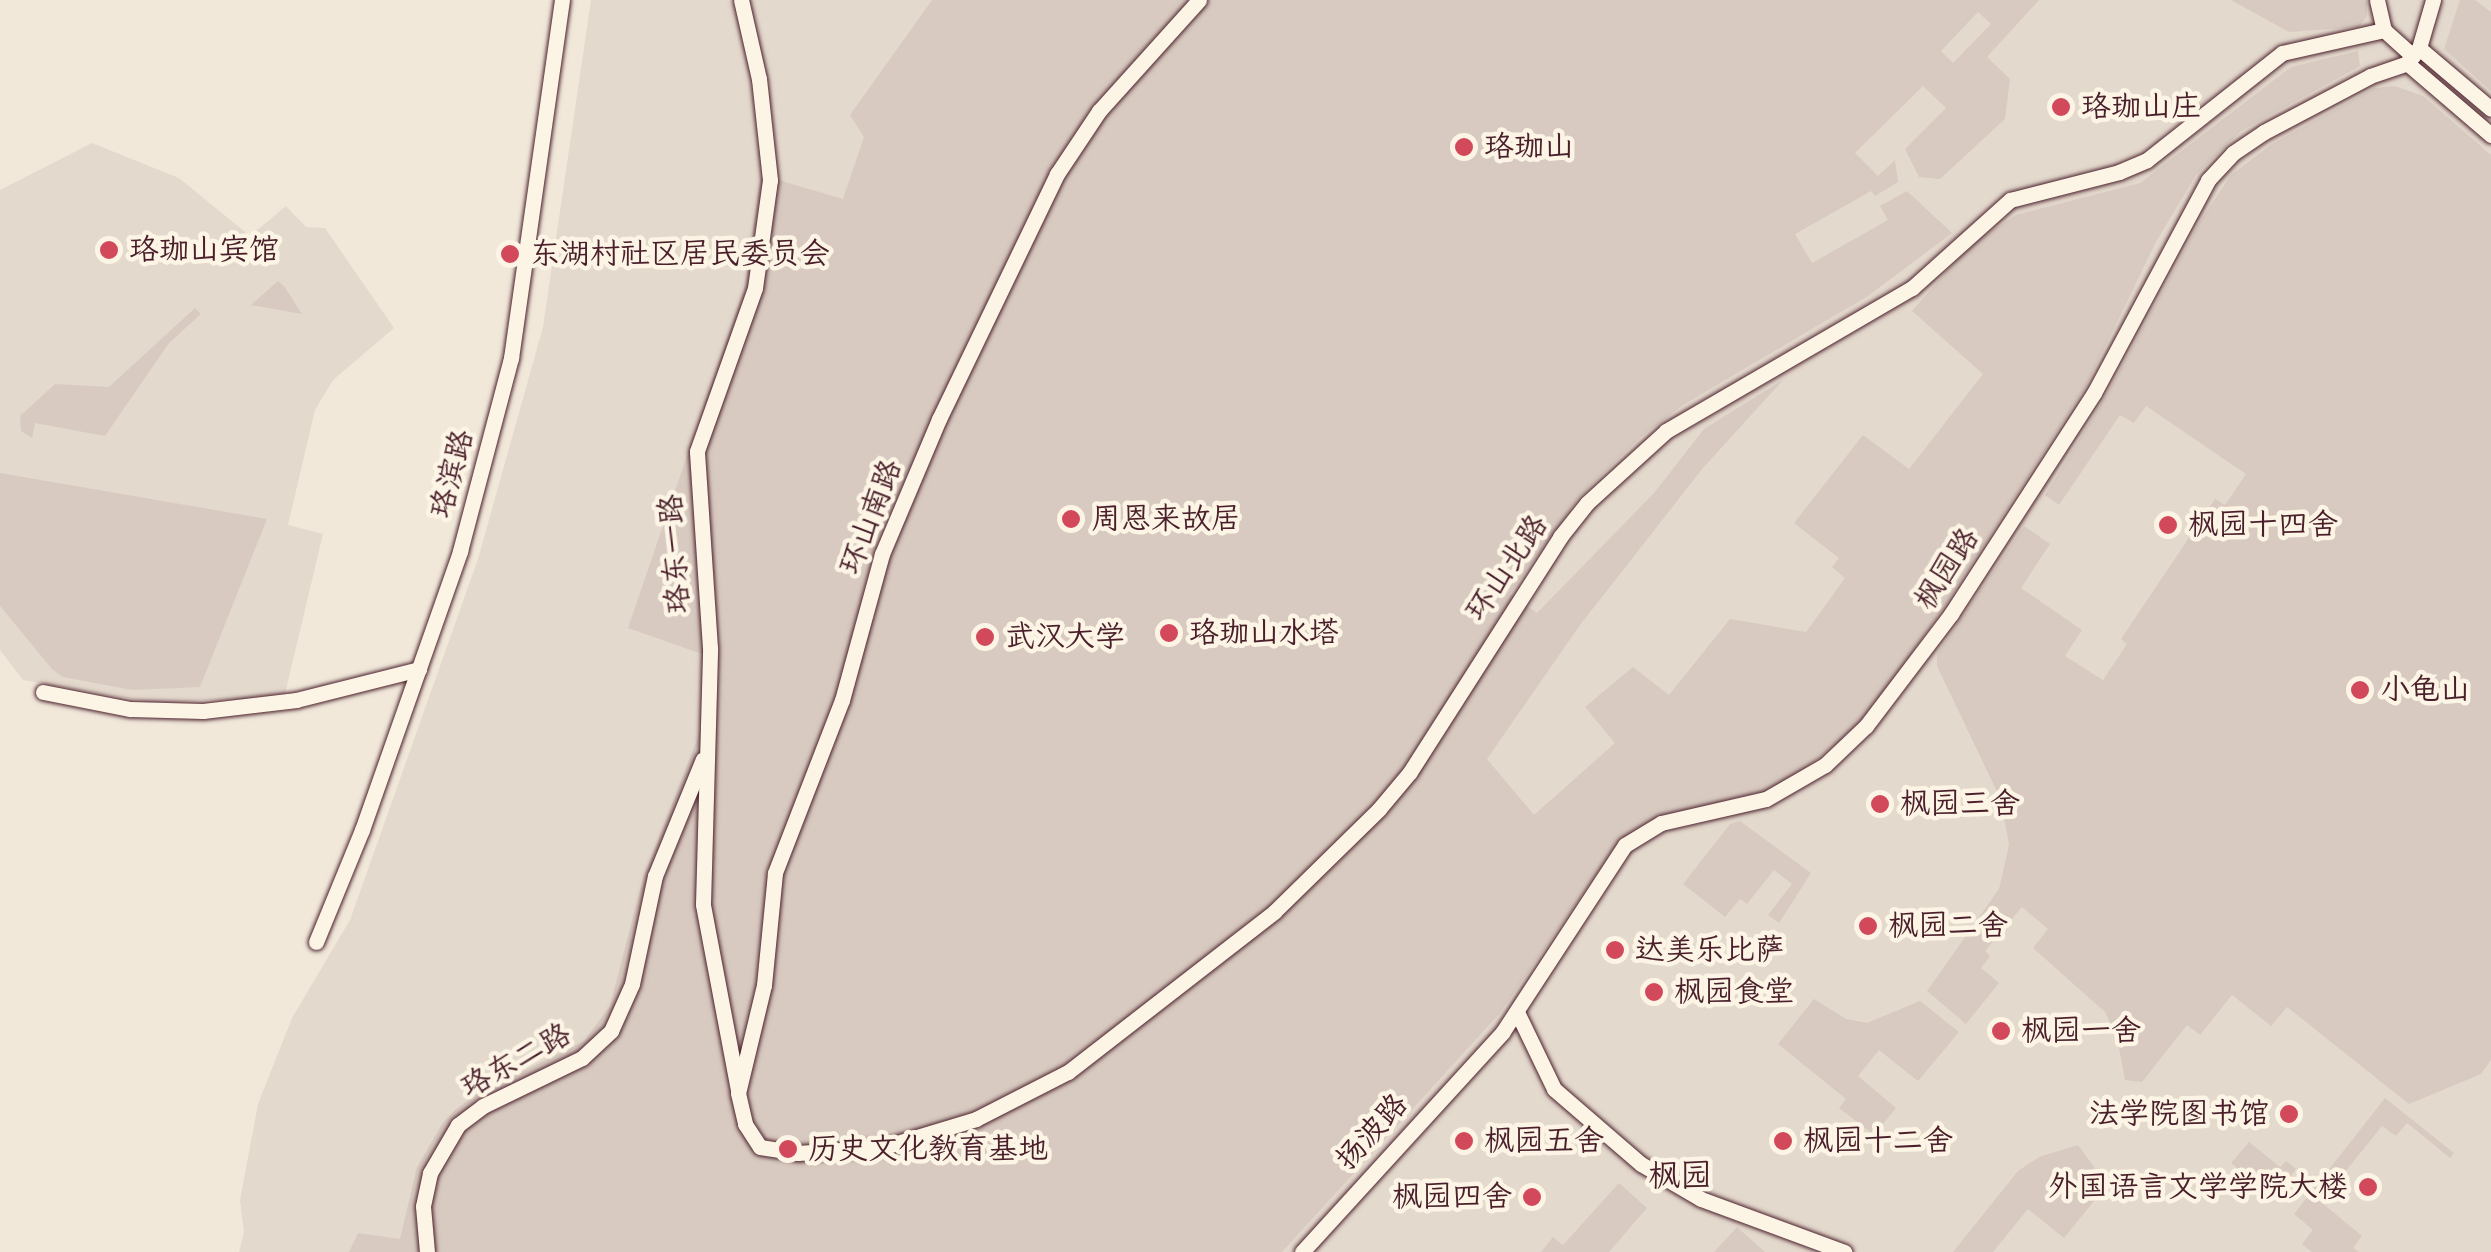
<!DOCTYPE html>
<html>
<head>
<meta charset="utf-8">
<style>
  body { margin:0 }
  #map { position:relative; width:2491px; height:1252px; overflow:hidden; background:#f1e8da; font-family:"Balsamiq Sans","LXGW WenKai TC",sans-serif }
  div>[style] { position:absolute }
  .built>* { inset:0; background:#e4d9cd }
  .green>* { inset:0; background:#d8cac0 }
  .roads { filter:drop-shadow(0 0 2px #4a1f2b) drop-shadow(0 0 2px #4a1f2b) }
  .street>* { height:15px; margin:-7.5px; padding:0 7.5px; transform-origin:7.5px; border-radius:7.5px; background:#fcf5e5 }
  .dots>* { width:28px; height:28px; translate:-50% -50%; box-sizing:border-box; border:5px solid #fcf5e5; border-radius:50% }
  span { translate:-50% -50%; white-space:nowrap; text-align:center; line-height:1.15; -webkit-text-stroke:9px #fcf5e5; paint-order:stroke }
  .poi-label { font-size:30px; color:#4a1f2b }
  .left { translate:0 -50%; text-align:left }
  .right { translate:-100% -50%; text-align:right }
  .street-label { font-size:30px; color:#4a1f2b }
  .neighbourhood-label { font-size:32px; color:#4a1f2b }
</style>
</head>
<body>
<div id="map">
  <div class="built">
    <i style="clip-path:polygon(591px 0,2491px 0,2491px 1252px,239px 1252px,244px 1233px,240px 1200px,258px 1104px,292px 1018px,350px 920px,478px 559px,543px 327px)"></i>
    <i style="clip-path:polygon(92px 143px,179px 178px,250px 236px,286px 206px,306px 227px,325px 228px,394px 328px,333px 380px,315px 410px,288px 525px,323px 534px,284px 698px,150px 702px,23px 680px,0 650px,0 190px)"></i>
  </div>
  <div class="green">
    <i style="clip-path:polygon(evenodd,932px 0,2039px 0,1987px 57px,2010px 79px,2005px 119px,1940px 179px,1919px 177px,1905px 149px,1946px 108px,1923px 86px,1855px 153px,1878px 176px,1895px 160px,1898px 182px,1875px 196px,1871px 191px,1795px 234px,1812px 263px,1888px 220px,1880px 206px,1907px 191px,1952px 233px,1868px 296px,1683px 405px,1641px 437px,1579px 497px,1510px 594px,1537px 613px,1654px 493px,1704px 429px,1783px 380px,1703px 468px,1580px 625px,1487px 759px,1534px 815px,1615px 743px,1585px 707px,1633px 667px,1669px 695px,1730px 619px,1806px 632px,1845px 578px,1832px 567px,1839px 558px,1794px 523px,1863px 435px,1909px 469px,1983px 374px,1912px 311px,1969px 246px,2016px 215px,2140px 183px,2291px 67px,2358px 51px,2360px 66px,2241px 131px,2196px 175px,2156px 242px,2086px 386px,1944px 607px,1875px 705px,1846px 736px,1789px 781px,1765px 792px,1660px 816px,1620px 840px,1500px 1013px,1282px 1252px,349px 1252px,358px 1233px,400px 1239px,417px 1167px,442px 1124px,455px 1110px,475px 1095px,584px 1041px,610px 1006px,643px 878px,700px 732px,702px 654px,628px 628px,745px 286px,761px 175px,843px 199px,864px 137px,850px 115px,932px 0,1978px 12px,1991px 24px,1953px 63px,1941px 51px,1978px 12px)"></i>
    <i style="clip-path:polygon(2231px 0,2367px 0,2367px 16px,2359px 27px,2289px 32px)"></i>
    <i style="clip-path:polygon(2460px 0,2475px 0,2491px 12px,2491px 91px,2444px 49px)"></i>
    <i style="clip-path:polygon(2395px 86px,2423px 96px,2491px 155px,2491px 1060px,2481px 1074px,2409px 1104px,2287px 1007px,2271px 1026px,2232px 995px,2200px 1035px,2187px 1025px,2142px 1082px,2125px 1080px,2117px 1037px,2105px 1012px,2033px 948px,2048px 929px,2022px 907px,1985px 951px,1990px 956px,1981px 968px,1999px 983px,1966px 1024px,1927px 991px,1999px 889px,2009px 845px,2001px 800px,1937px 666px,1937px 654px,2024px 526px,2050px 544px,2021px 588px,2082px 630px,2065px 656px,2103px 680px,2127px 644px,2121px 639px,2215px 499px,2225px 505px,2246px 474px,2146px 406px,2134px 423px,2120px 415px,2059px 505px,2045px 495px,2107px 394px,2199px 223px,2231px 175px,2272px 144px,2374px 88px)"></i>
    <i style="clip-path:polygon(278px 281px,284px 286px,302px 314px,251px 305px)"></i>
    <i style="clip-path:polygon(195px 308px,201px 314px,169px 343px,105px 436px,35px 423px,32px 438px,21px 431px,20px 416px,55px 384px,109px 387px)"></i>
    <i style="clip-path:polygon(0 473px,267px 519px,200px 687px,132px 690px,63px 677px,52px 669px,0 606px)"></i>
    <i style="clip-path:polygon(1740px 821px,1811px 873px,1779px 923px,1768px 915px,1792px 884px,1774px 870px,1747px 904px,1740px 899px,1725px 917px,1683px 884px,1730px 824px)"></i>
    <i style="clip-path:polygon(1814px 999px,1846px 1019px,1867px 1023px,1920px 1001px,1959px 1032px,1918px 1081px,1879px 1050px,1858px 1076px,1896px 1108px,1874px 1135px,1839px 1108px,1846px 1099px,1778px 1044px)"></i>
    <i style="clip-path:polygon(2385px 1098px,2454px 1153px,2450px 1158px,2407px 1123px,2396px 1136px,2382px 1126px,2321px 1202px,2362px 1236px,2353px 1248px,2359px 1252px,2312px 1252px,2302px 1244px,2313px 1230px,2294px 1214px)"></i>
    <i style="clip-path:polygon(2249px 1142px,2280px 1167px,2286px 1161px,2296px 1169px,2274px 1197px,2231px 1163px)"></i>
    <i style="clip-path:polygon(2078px 1145px,2107px 1185px,2064px 1238px,2028px 1209px,1993px 1252px,1953px 1252px,2018px 1171px,2039px 1157px)"></i>
    <i style="clip-path:polygon(1619px 1183px,1647px 1208px,1609px 1252px,1541px 1252px,1553px 1237px,1563px 1245px)"></i>
    <i style="clip-path:polygon(1737px 1227px,1757px 1245px,1765px 1252px,1714px 1252px)"></i>
  </div>
  <div class="roads">
    <div class="street">
      <i style="left:1199px;top:0;width:149px;rotate:132deg"></i>
      <i style="left:1099px;top:111px;width:76px;rotate:123.7deg"></i>
      <i style="left:1057px;top:174px;width:272px;rotate:115.7deg"></i>
      <i style="left:939px;top:419px;width:147px;rotate:112.9deg"></i>
      <i style="left:882px;top:554px;width:151px;rotate:105.3deg"></i>
      <i style="left:842px;top:700px;width:186px;rotate:111.2deg"></i>
      <i style="left:775px;top:873px;width:113px;rotate:95.6deg"></i>
      <i style="left:764px;top:985px;width:111px;rotate:103.5deg"></i>
      <i style="left:738px;top:1093px;width:32px;rotate:77deg"></i>
      <i style="left:745px;top:1124px;width:27px;rotate:57deg"></i>
      <i style="left:760px;top:1147px;width:38px;rotate:9deg"></i>
      <i style="left:798px;top:1153px;width:86px;rotate:-4deg"></i>
      <i style="left:884px;top:1147px;width:96px;rotate:-16.9deg"></i>
      <i style="left:976px;top:1119px;width:103px;rotate:-27.1deg"></i>
      <i style="left:1068px;top:1072px;width:261px;rotate:-37.8deg"></i>
      <i style="left:1274px;top:912px;width:147px;rotate:-44.4deg"></i>
      <i style="left:1379px;top:809px;width:48px;rotate:-50deg"></i>
      <i style="left:1410px;top:772px;width:279px;rotate:-57.4deg"></i>
      <i style="left:1560px;top:537px;width:43px;rotate:-51.5deg"></i>
      <i style="left:1587px;top:503px;width:107px;rotate:-42.3deg"></i>
      <i style="left:1666px;top:431px;width:285px;rotate:-30.2deg"></i>
      <i style="left:1912px;top:288px;width:132px;rotate:-41.9deg"></i>
      <i style="left:2010px;top:200px;width:113px;rotate:-14.4deg"></i>
      <i style="left:2119px;top:172px;width:30px;rotate:-23deg"></i>
      <i style="left:2147px;top:160px;width:172px;rotate:-38.4deg"></i>
      <i style="left:2282px;top:53px;width:105px;rotate:-12.7deg"></i>
      <i style="left:2377px;top:0;width:31px;rotate:77deg"></i>
      <i style="left:2384px;top:30px;width:39px;rotate:42deg"></i>
      <i style="left:2419px;top:48px;width:94px;rotate:40.3deg"></i>
      <i style="left:2407px;top:63px;width:111px;rotate:40.6deg"></i>
      <i style="left:43px;top:692px;width:89px;rotate:11.1deg"></i>
      <i style="left:130px;top:709px;width:73px;rotate:1.6deg"></i>
      <i style="left:203px;top:711px;width:94px;rotate:-6.7deg"></i>
      <i style="left:296px;top:700px;width:127px;rotate:-14.1deg"></i>
      <i style="left:316px;top:942px;width:121px;rotate:-67.7deg"></i>
      <i style="left:362px;top:830px;width:296px;rotate:-70.6deg"></i>
      <i style="left:460px;top:551px;width:200px;rotate:-75.2deg"></i>
      <i style="left:511px;top:358px;width:362px;rotate:-81.9deg"></i>
      <i style="left:1517px;top:1012px;width:85px;rotate:64.3deg"></i>
      <i style="left:1554px;top:1089px;width:115px;rotate:40.8deg"></i>
      <i style="left:1641px;top:1164px;width:69px;rotate:30.3deg"></i>
      <i style="left:1701px;top:1199px;width:153px;rotate:20.3deg"></i>
      <i style="left:738px;top:1090px;width:189px;rotate:-100.7deg"></i>
      <i style="left:703px;top:904px;width:256px;rotate:-88.4deg"></i>
      <i style="left:710px;top:648px;width:197px;rotate:-93.8deg"></i>
      <i style="left:697px;top:451px;width:173px;rotate:-70.4deg"></i>
      <i style="left:755px;top:288px;width:109px;rotate:-82.1deg"></i>
      <i style="left:770px;top:180px;width:102px;rotate:-96.2deg"></i>
      <i style="left:759px;top:79px;width:81px;rotate:-102.8deg"></i>
      <i style="left:427px;top:1252px;width:46px;rotate:-95deg"></i>
      <i style="left:423px;top:1206px;width:34px;rotate:-78deg"></i>
      <i style="left:430px;top:1173px;width:56px;rotate:-59.7deg"></i>
      <i style="left:458px;top:1125px;width:31px;rotate:-37deg"></i>
      <i style="left:483px;top:1106px;width:110px;rotate:-25.9deg"></i>
      <i style="left:582px;top:1058px;width:40px;rotate:-43deg"></i>
      <i style="left:611px;top:1031px;width:51px;rotate:-65.9deg"></i>
      <i style="left:632px;top:984px;width:110px;rotate:-78deg"></i>
      <i style="left:655px;top:876px;width:126px;rotate:-67.7deg"></i>
      <i style="left:1302px;top:1252px;width:297px;rotate:-47.6deg"></i>
      <i style="left:1502px;top:1033px;width:225px;rotate:-56.8deg"></i>
      <i style="left:1625px;top:845px;width:42px;rotate:-31.4deg"></i>
      <i style="left:1661px;top:823px;width:108px;rotate:-12.9deg"></i>
      <i style="left:1766px;top:799px;width:68px;rotate:-30deg"></i>
      <i style="left:1825px;top:765px;width:57px;rotate:-43.6deg"></i>
      <i style="left:1866px;top:726px;width:141px;rotate:-52.8deg"></i>
      <i style="left:1951px;top:614px;width:263px;rotate:-57.1deg"></i>
      <i style="left:2094px;top:393px;width:242px;rotate:-61.8deg"></i>
      <i style="left:2208px;top:180px;width:37px;rotate:-47deg"></i>
      <i style="left:2233px;top:153px;width:37px;rotate:-34deg"></i>
      <i style="left:2264px;top:132px;width:120px;rotate:-27.8deg"></i>
      <i style="left:2370px;top:76px;width:39px;rotate:-19deg"></i>
      <i style="left:2407px;top:63px;width:19px;rotate:-51deg"></i>
      <i style="left:2419px;top:48px;width:50px;rotate:-73.7deg"></i>
    </div>
  </div>
  <div class="dots">
    <i style="left:2061px;top:107px;background:#d1495b"></i>
    <i style="left:1464px;top:147px;background:#d1495b"></i>
    <i style="left:109px;top:250px;background:#d1495b"></i>
    <i style="left:510px;top:254px;background:#d1495b"></i>
    <i style="left:1071px;top:519px;background:#d1495b"></i>
    <i style="left:2168px;top:525px;background:#d1495b"></i>
    <i style="left:1169px;top:633px;background:#d1495b"></i>
    <i style="left:985px;top:637px;background:#d1495b"></i>
    <i style="left:2360px;top:690px;background:#d1495b"></i>
    <i style="left:1880px;top:804px;background:#d1495b"></i>
    <i style="left:1868px;top:926px;background:#d1495b"></i>
    <i style="left:1615px;top:950px;background:#d1495b"></i>
    <i style="left:1654px;top:992px;background:#d1495b"></i>
    <i style="left:2001px;top:1031px;background:#d1495b"></i>
    <i style="left:2289px;top:1114px;background:#d1495b"></i>
    <i style="left:1464px;top:1141px;background:#d1495b"></i>
    <i style="left:1783px;top:1141px;background:#d1495b"></i>
    <i style="left:788px;top:1149px;background:#d1495b"></i>
    <i style="left:2368px;top:1187px;background:#d1495b"></i>
    <i style="left:1532px;top:1197px;background:#d1495b"></i>
  </div>
  <div class="poi-label">
    <span class="left" style="left:2081px;top:107px">珞珈山庄</span>
    <span class="left" style="left:1484px;top:147px">珞珈山</span>
    <span class="left" style="left:129px;top:250px">珞珈山宾馆</span>
    <span class="left" style="left:530px;top:254px">东湖村社区居民委员会</span>
    <span class="left" style="left:1091px;top:519px">周恩来故居</span>
    <span class="left" style="left:2188px;top:525px">枫园十四舍</span>
    <span class="left" style="left:1189px;top:633px">珞珈山水塔</span>
    <span class="left" style="left:1005px;top:637px">武汉大学</span>
    <span class="left" style="left:2380px;top:690px">小龟山</span>
    <span class="left" style="left:1900px;top:804px">枫园三舍</span>
    <span class="left" style="left:1888px;top:926px">枫园二舍</span>
    <span class="left" style="left:1635px;top:950px">达美乐比萨</span>
    <span class="left" style="left:1674px;top:992px">枫园食堂</span>
    <span class="left" style="left:2021px;top:1031px">枫园一舍</span>
    <span class="right" style="left:2269px;top:1114px">法学院图书馆</span>
    <span class="left" style="left:1484px;top:1141px">枫园五舍</span>
    <span class="left" style="left:1803px;top:1141px">枫园十二舍</span>
    <span class="left" style="left:808px;top:1149px">历史文化教育基地</span>
    <span class="right" style="left:2348px;top:1187px">外国语言文学学院大楼</span>
    <span class="right" style="left:1512px;top:1197px">枫园四舍</span>
  </div>
  <div class="street-label">
    <span style="left:452px;top:474px;rotate:-75deg">珞滨路</span>
    <span style="left:871px;top:517px;rotate:-69deg">环山南路</span>
    <span style="left:675px;top:554px;rotate:-94deg">珞东一路</span>
    <span style="left:1507px;top:568px;rotate:-56deg">环山北路</span>
    <span style="left:1947px;top:569px;rotate:-57deg">枫园路</span>
    <span style="left:516px;top:1061px;rotate:-29deg">珞东二路</span>
    <span style="left:1372px;top:1132px;rotate:-48deg">扬波路</span>
  </div>
  <div class="neighbourhood-label">
    <span style="left:1680px;top:1177px">枫园</span>
  </div>
</div>
</body>
</html>
